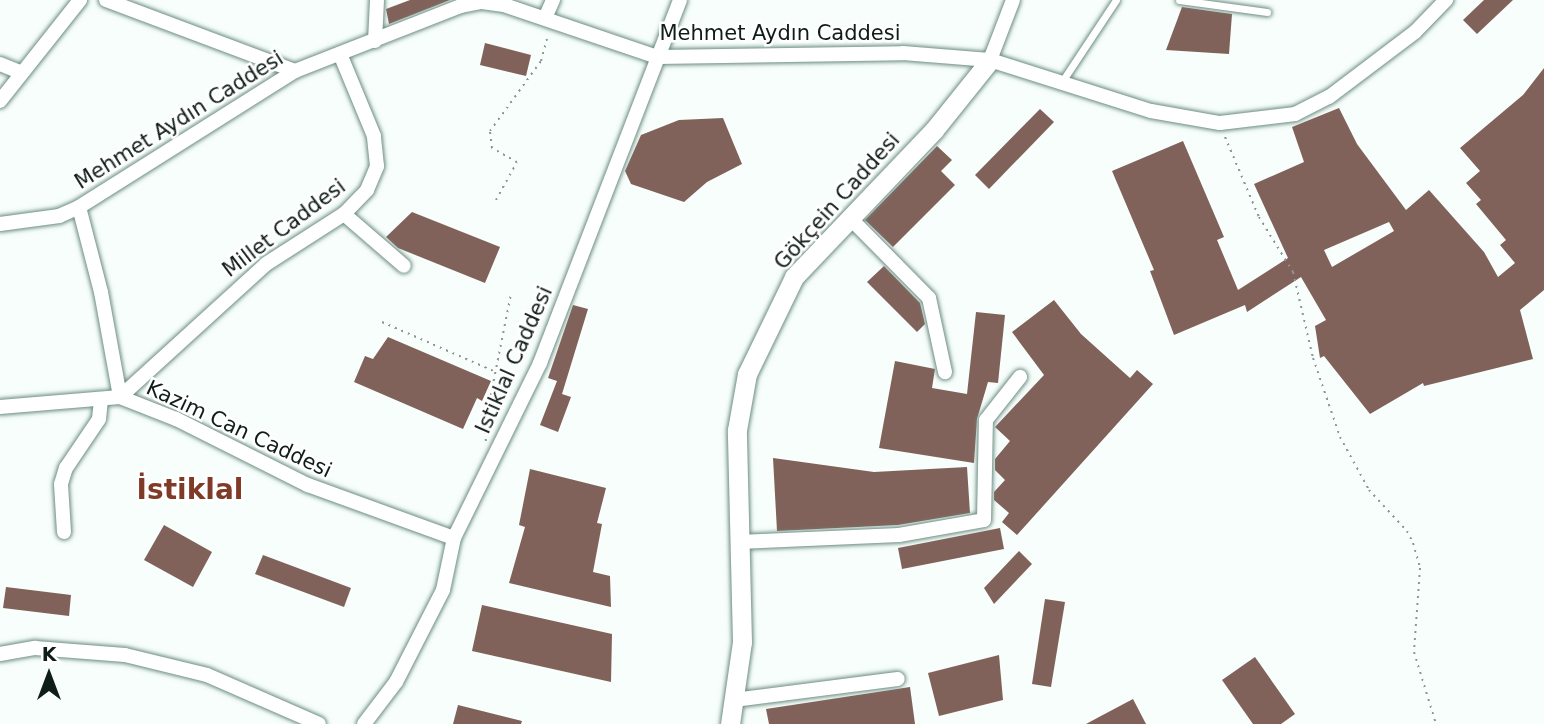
<!DOCTYPE html>
<html>
<head>
<meta charset="utf-8">
<style>
  body { margin:0 }
  #map { position:relative; width:1544px; height:724px; overflow:hidden; background:#f7fefb; font-family:"DejaVu Sans",sans-serif }
  div>[style] { position:absolute }
  .building>* { inset:0; background:#81625a }
  .path>* { height:2px; margin-top:-1px; transform-origin:0; background:repeating-linear-gradient(90deg,#8c9692 0 2px,transparent 0 7px) }
  .roads { filter:drop-shadow(0 0 2px #6c8d81) drop-shadow(0 0 2px #6c8d81) }
  .lane>* { height:7px; margin:-3.5px; padding:0 3.5px; transform-origin:3.5px; border-radius:3.5px; background:#fff }
  .street>* { height:14px; margin:-7px; padding:0 7px; transform-origin:7px; border-radius:7px; background:#fff }
  .secondary>* { height:19px; margin:-9.5px; padding:0 9.5px; transform-origin:9.5px; border-radius:9.5px; background:#fff }
  span { translate:-50% -50%; white-space:nowrap; text-align:center; line-height:1.15; -webkit-text-stroke:5px #fff; paint-order:stroke }
  .street-label { font-size:21px; color:#0f1d18 }
  .district-label { font-size:28px; color:#7f3b28; font-weight:700 }
  .north { position:absolute; left:14px; top:640px; width:70px; height:70px; -webkit-text-stroke:5px #fff; paint-order:stroke; rotate:0deg; font-size:19px; font-weight:700; line-height:28px; text-align:center; color:#0f1d18 }
  .north::after { content:''; display:block; margin:auto; width:24px; height:32px; background:#0f1d18; clip-path:polygon(50% 0,100% 100%,50% 72%,0 100%) }
</style>
</head>
<body>
<div id="map">
  <div class="building">
    <i style="clip-path:polygon(410px 0,450px 0,389px 24px,386px 9px)"></i>
    <i style="clip-path:polygon(1484px 0,1513px 0,1477px 34px,1463px 20px)"></i>
    <i style="clip-path:polygon(1182px 7px,1232px 14px,1229px 54px,1166px 50px)"></i>
    <i style="clip-path:polygon(485px 43px,531px 55px,526px 76px,480px 65px)"></i>
    <i style="clip-path:polygon(evenodd,1544px 68px,1544px 290px,1520px 310px,1533px 359px,1424px 386px,1423px 383px,1370px 414px,1324px 356px,1320px 358px,1315px 326px,1326px 320px,1301px 277px,1247px 312px,1245px 305px,1174px 335px,1150px 271px,1154px 270px,1112px 171px,1183px 141px,1224px 237px,1217px 240px,1238px 290px,1288px 258px,1254px 184px,1304px 162px,1292px 127px,1339px 108px,1357px 144px,1406px 210px,1429px 190px,1484px 252px,1498px 277px,1515px 263px,1500px 245px,1506px 240px,1476px 204px,1481px 200px,1466px 183px,1480px 171px,1460px 148px,1523px 95px,1544px 68px,1389px 222px,1394px 231px,1332px 267px,1324px 250px,1389px 222px)"></i>
    <i style="clip-path:polygon(1040px 109px,1054px 122px,989px 189px,975px 175px)"></i>
    <i style="clip-path:polygon(723px 118px,742px 164px,707px 182px,684px 202px,631px 184px,625px 171px,641px 135px,679px 120px)"></i>
    <i style="clip-path:polygon(937px 146px,952px 160px,941px 171px,955px 185px,893px 247px,865px 220px)"></i>
    <i style="clip-path:polygon(412px 212px,500px 247px,485px 283px,398px 248px,386px 237px)"></i>
    <i style="clip-path:polygon(884px 266px,920px 303px,925px 324px,917px 332px,867px 282px)"></i>
    <i style="clip-path:polygon(1054px 300px,1081px 334px,1130px 378px,1137px 370px,1153px 384px,1017px 535px,1002px 522px,1009px 513px,994px 500px,994px 492px,1005px 480px,995px 470px,995px 459px,1010px 441px,995px 427px,1044px 375px,1012px 332px)"></i>
    <i style="clip-path:polygon(573px 305px,588px 309px,562px 394px,571px 397px,558px 432px,540px 425px,557px 381px,548px 378px)"></i>
    <i style="clip-path:polygon(976px 312px,1005px 315px,998px 383px,988px 382px,977px 419px,974px 463px,879px 448px,895px 361px,935px 369px,932px 388px,967px 394px)"></i>
    <i style="clip-path:polygon(388px 337px,491px 381px,482px 401px,477px 398px,463px 429px,354px 382px,365px 356px,373px 359px)"></i>
    <i style="clip-path:polygon(773px 458px,874px 472px,967px 467px,970px 513px,898px 525px,777px 531px)"></i>
    <i style="clip-path:polygon(530px 469px,606px 488px,597px 523px,602px 524px,593px 572px,610px 576px,611px 607px,509px 583px,525px 527px,519px 525px)"></i>
    <i style="clip-path:polygon(164px 525px,212px 552px,193px 587px,144px 560px)"></i>
    <i style="clip-path:polygon(1000px 528px,1004px 549px,902px 569px,898px 548px)"></i>
    <i style="clip-path:polygon(1019px 551px,1032px 564px,994px 604px,984px 588px)"></i>
    <i style="clip-path:polygon(263px 555px,351px 588px,344px 607px,255px 574px)"></i>
    <i style="clip-path:polygon(6px 587px,71px 595px,69px 616px,3px 608px)"></i>
    <i style="clip-path:polygon(1045px 599px,1065px 602px,1051px 687px,1032px 684px)"></i>
    <i style="clip-path:polygon(482px 605px,612px 634px,611px 682px,472px 651px)"></i>
    <i style="clip-path:polygon(999px 655px,1003px 700px,939px 716px,928px 673px)"></i>
    <i style="clip-path:polygon(1255px 657px,1295px 714px,1281px 724px,1253px 724px,1222px 680px)"></i>
    <i style="clip-path:polygon(910px 687px,915px 724px,769px 724px,766px 709px)"></i>
    <i style="clip-path:polygon(1133px 699px,1146px 724px,1086px 724px,1099px 717px)"></i>
    <i style="clip-path:polygon(458px 705px,522px 721px,521px 724px,453px 724px)"></i>
  </div>
  <div class="path">
    <i style="left:1225px;top:137px;width:87px;rotate:67deg"></i>
    <i style="left:1259px;top:217px;width:65px;rotate:58.3deg"></i>
    <i style="left:1293px;top:272px;width:88px;rotate:76.9deg"></i>
    <i style="left:1313px;top:358px;width:83px;rotate:71.1deg"></i>
    <i style="left:1340px;top:437px;width:60px;rotate:61.3deg"></i>
    <i style="left:1369px;top:490px;width:56px;rotate:47.2deg"></i>
    <i style="left:1407px;top:531px;width:13px;rotate:63deg"></i>
    <i style="left:1413px;top:543px;width:26px;rotate:74deg"></i>
    <i style="left:1420px;top:568px;width:84px;rotate:94.1deg"></i>
    <i style="left:1414px;top:652px;width:75px;rotate:73deg"></i>
    <i style="left:496px;top:200px;width:43px;rotate:-61.1deg"></i>
    <i style="left:517px;top:162px;width:29px;rotate:-151deg"></i>
    <i style="left:492px;top:148px;width:17px;rotate:-97deg"></i>
    <i style="left:490px;top:131px;width:87px;rotate:-53.9deg"></i>
    <i style="left:541px;top:61px;width:27px;rotate:-75deg"></i>
    <i style="left:382px;top:322px;width:124px;rotate:23.7deg"></i>
    <i style="left:486px;top:441px;width:12px;rotate:-99deg"></i>
    <i style="left:484px;top:429px;width:138px;rotate:-78.7deg"></i>
  </div>
  <div class="roads">
    <div class="lane">
      <i style="left:1179px;top:0;width:89px;rotate:7.8deg"></i>
      <i style="left:1063px;top:80px;width:96px;rotate:-56.5deg"></i>
    </div>
    <div class="street">
      <i style="left:106px;top:0;width:202px;rotate:20.6deg"></i>
      <i style="left:545px;top:18px;width:20px;rotate:-66deg"></i>
      <i style="left:375px;top:41px;width:41px;rotate:-87.2deg"></i>
      <i style="left:990px;top:60px;width:64px;rotate:-69deg"></i>
      <i style="left:0;top:64px;width:22px;rotate:22deg"></i>
      <i style="left:0;top:101px;width:129px;rotate:-51.6deg"></i>
      <i style="left:79px;top:207px;width:88px;rotate:75.5deg"></i>
      <i style="left:101px;top:292px;width:107px;rotate:79.7deg"></i>
      <i style="left:344px;top:214px;width:79px;rotate:40.9deg"></i>
      <i style="left:849px;top:217px;width:114px;rotate:45.4deg"></i>
      <i style="left:929px;top:298px;width:76px;rotate:77.8deg"></i>
      <i style="left:0;top:224px;width:60px;rotate:-7.7deg"></i>
      <i style="left:59px;top:216px;width:22px;rotate:-24deg"></i>
      <i style="left:79px;top:207px;width:255px;rotate:-32.2deg"></i>
      <i style="left:295px;top:71px;width:178px;rotate:-21.4deg"></i>
      <i style="left:461px;top:6px;width:21px;rotate:-11deg"></i>
      <i style="left:482px;top:2px;width:22px;rotate:8deg"></i>
      <i style="left:504px;top:5px;width:163px;rotate:18.7deg"></i>
      <i style="left:658px;top:57px;width:245px;rotate:-0.9deg"></i>
      <i style="left:903px;top:53px;width:87px;rotate:4.6deg"></i>
      <i style="left:990px;top:60px;width:169px;rotate:17.6deg"></i>
      <i style="left:1151px;top:111px;width:70px;rotate:9.9deg"></i>
      <i style="left:1220px;top:123px;width:76px;rotate:-6.8deg"></i>
      <i style="left:1295px;top:114px;width:38px;rotate:-27deg"></i>
      <i style="left:1329px;top:97px;width:108px;rotate:-37.1deg"></i>
      <i style="left:1415px;top:32px;width:45px;rotate:-45.9deg"></i>
      <i style="left:120px;top:397px;width:197px;rotate:-42.3deg"></i>
      <i style="left:266px;top:264px;width:93px;rotate:-32.7deg"></i>
      <i style="left:344px;top:214px;width:33px;rotate:-46deg"></i>
      <i style="left:367px;top:190px;width:26px;rotate:-67deg"></i>
      <i style="left:377px;top:166px;width:30px;rotate:-96deg"></i>
      <i style="left:374px;top:136px;width:89px;rotate:-112.5deg"></i>
      <i style="left:0;top:407px;width:120px;rotate:-4.8deg"></i>
      <i style="left:120px;top:397px;width:60px;rotate:21.4deg"></i>
      <i style="left:176px;top:419px;width:148px;rotate:26.6deg"></i>
      <i style="left:308px;top:485px;width:155px;rotate:20deg"></i>
      <i style="left:64px;top:532px;width:48px;rotate:-93.6deg"></i>
      <i style="left:61px;top:484px;width:17px;rotate:-73deg"></i>
      <i style="left:66px;top:468px;width:59px;rotate:-56deg"></i>
      <i style="left:99px;top:419px;width:20px;rotate:-84deg"></i>
      <i style="left:739px;top:542px;width:160px;rotate:-2.5deg"></i>
      <i style="left:899px;top:535px;width:86px;rotate:-10deg"></i>
      <i style="left:984px;top:520px;width:100px;rotate:-88.9deg"></i>
      <i style="left:986px;top:420px;width:55px;rotate:-51.7deg"></i>
      <i style="left:0;top:654px;width:36px;rotate:-10deg"></i>
      <i style="left:35px;top:648px;width:90px;rotate:4.4deg"></i>
      <i style="left:125px;top:655px;width:84px;rotate:13.7deg"></i>
      <i style="left:207px;top:675px;width:122px;rotate:23.6deg"></i>
      <i style="left:734px;top:700px;width:165px;rotate:-7.3deg"></i>
      <i style="left:364px;top:724px;width:53px;rotate:-52.7deg"></i>
      <i style="left:396px;top:682px;width:103px;rotate:-62.9deg"></i>
      <i style="left:443px;top:590px;width:53px;rotate:-78.1deg"></i>
      <i style="left:454px;top:538px;width:195px;rotate:-63.8deg"></i>
      <i style="left:540px;top:363px;width:389px;rotate:-68.9deg"></i>
    </div>
    <div class="secondary">
      <i style="left:730px;top:724px;width:83px;rotate:-81.7deg"></i>
      <i style="left:742px;top:642px;width:212px;rotate:-91.4deg"></i>
      <i style="left:737px;top:430px;width:57px;rotate:-79.9deg"></i>
      <i style="left:747px;top:374px;width:108px;rotate:-64.1deg"></i>
      <i style="left:794px;top:277px;width:203px;rotate:-46.4deg"></i>
      <i style="left:934px;top:130px;width:90px;rotate:-51.3deg"></i>
    </div>
  </div>
  <div class="street-label">
    <span style="left:780px;top:33px">Mehmet Aydın Caddesi</span>
    <span style="left:179px;top:120px;rotate:-32deg">Mehmet Aydın Caddesi</span>
    <span style="left:837px;top:201px;rotate:-48deg">Gökçein Caddesi</span>
    <span style="left:284px;top:228px;rotate:-37deg">Millet Caddesi</span>
    <span style="left:514px;top:360px;rotate:-66deg">Istiklal Caddesi</span>
    <span style="left:239px;top:429px;rotate:25deg">Kazim Can Caddesi</span>
  </div>
  <div class="district-label">
    <span style="left:190px;top:490px">İstiklal</span>
  </div>
  <div class="north">K</div>
</div>
</body>
</html>
